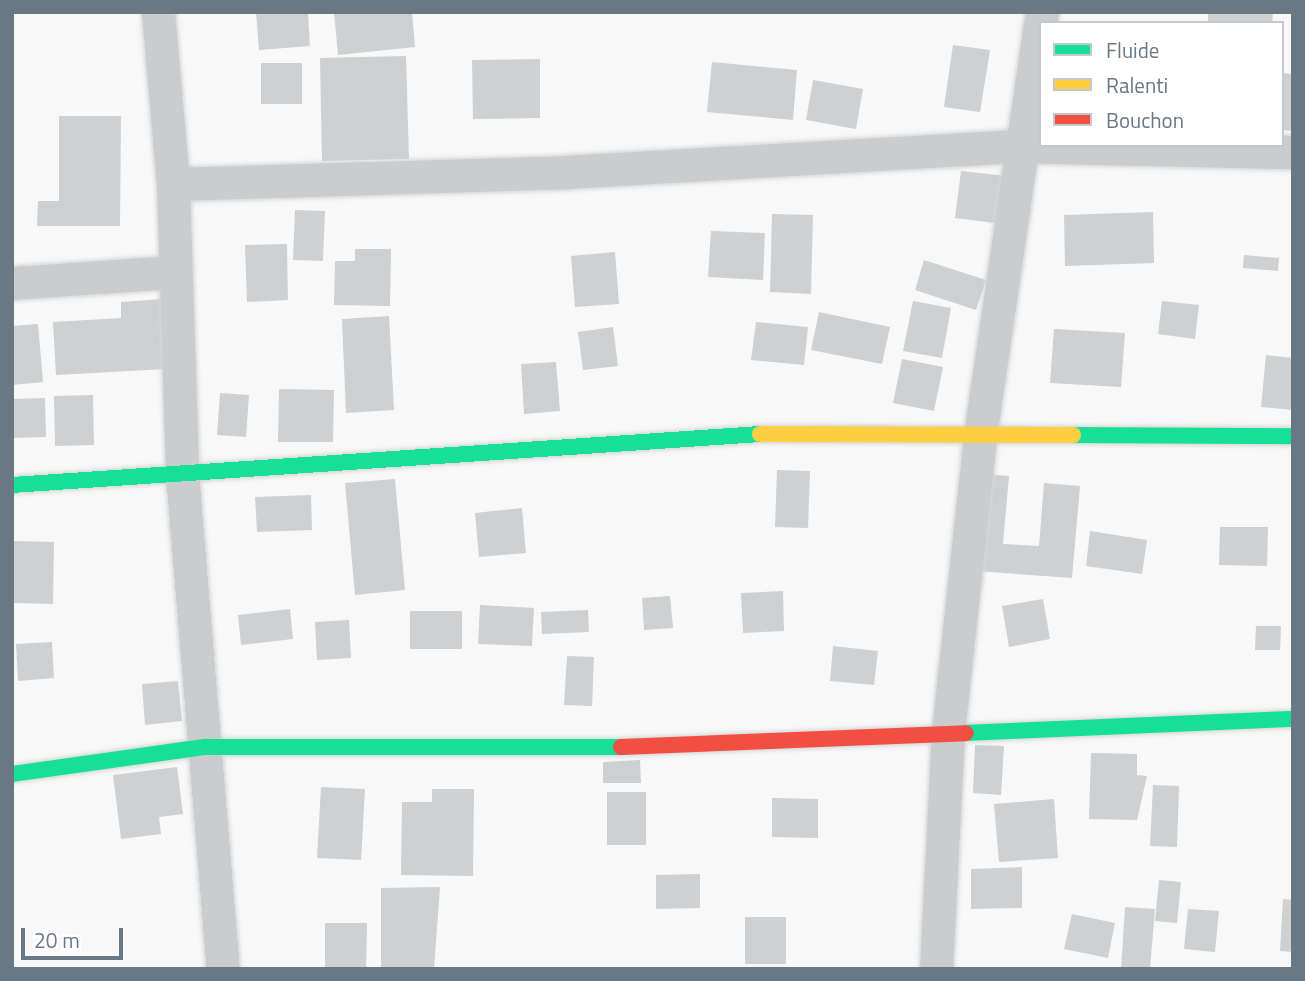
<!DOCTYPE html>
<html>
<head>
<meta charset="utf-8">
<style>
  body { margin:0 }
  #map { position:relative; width:1305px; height:981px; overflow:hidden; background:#f8f8f8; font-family:"Titillium Web",sans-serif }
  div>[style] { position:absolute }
  .building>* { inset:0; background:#ced0d1 }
  .roads { filter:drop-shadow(0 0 2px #d4d5d6) drop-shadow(0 0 2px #d4d5d6) }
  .street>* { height:33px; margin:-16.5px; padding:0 16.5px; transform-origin:16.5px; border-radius:16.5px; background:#cbcccd }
  .fast>* { height:16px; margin:-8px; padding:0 8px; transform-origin:8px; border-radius:8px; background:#16e098 }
  .slow>* { height:16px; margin:-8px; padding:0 8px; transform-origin:8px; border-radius:8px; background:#ffcf43 }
  .jam>* { height:16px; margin:-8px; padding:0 8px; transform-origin:8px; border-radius:8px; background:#f24e42 }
  span { translate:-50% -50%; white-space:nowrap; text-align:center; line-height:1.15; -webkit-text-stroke:7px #fff; paint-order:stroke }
  .frame { position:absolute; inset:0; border:14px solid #6a7785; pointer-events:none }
  .legend { position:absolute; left:1039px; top:21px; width:245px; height:126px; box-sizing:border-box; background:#fff; border:2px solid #c3c9ce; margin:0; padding:9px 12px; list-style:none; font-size:21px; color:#6a7785 }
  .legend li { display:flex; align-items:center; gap:14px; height:35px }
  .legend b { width:35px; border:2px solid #c3c9ce }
  .scale { position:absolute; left:21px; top:928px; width:102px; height:32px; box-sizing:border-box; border:4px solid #6a7785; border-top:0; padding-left:9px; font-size:21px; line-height:24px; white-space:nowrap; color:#6a7785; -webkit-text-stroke:5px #fff; paint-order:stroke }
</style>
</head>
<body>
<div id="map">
  <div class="building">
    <i style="clip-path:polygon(256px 12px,308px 12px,310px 46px,259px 50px)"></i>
    <i style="clip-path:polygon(334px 12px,412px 12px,415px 47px,338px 55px)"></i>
    <i style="clip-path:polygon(1208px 12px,1273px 12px,1272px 23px,1208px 23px)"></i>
    <i style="clip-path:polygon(953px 45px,990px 50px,980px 112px,944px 107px)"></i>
    <i style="clip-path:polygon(406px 56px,409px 159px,322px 161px,320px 58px)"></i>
    <i style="clip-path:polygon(540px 59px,540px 118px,473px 119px,472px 60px)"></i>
    <i style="clip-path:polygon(712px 62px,797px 70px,793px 120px,707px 112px)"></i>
    <i style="clip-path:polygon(261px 63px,302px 63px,302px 104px,261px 104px)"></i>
    <i style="clip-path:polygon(1282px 73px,1293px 74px,1293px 131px,1282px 130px)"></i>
    <i style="clip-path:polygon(813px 80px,863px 89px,856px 129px,806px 120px)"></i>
    <i style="clip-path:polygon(59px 116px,121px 116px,120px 226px,37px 226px,38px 201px,59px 201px)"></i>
    <i style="clip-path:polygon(961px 171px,1008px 176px,1002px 224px,955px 218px)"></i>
    <i style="clip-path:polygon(295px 210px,325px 211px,323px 261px,293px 260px)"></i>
    <i style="clip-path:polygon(1153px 212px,1154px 263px,1065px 266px,1064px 215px)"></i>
    <i style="clip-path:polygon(772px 214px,813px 215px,811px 294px,770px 292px)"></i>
    <i style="clip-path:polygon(711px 231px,765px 233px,763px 280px,708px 277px)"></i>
    <i style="clip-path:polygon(287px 244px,288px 300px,247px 302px,245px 245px)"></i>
    <i style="clip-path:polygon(355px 249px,391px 249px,390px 306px,334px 305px,335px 261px,355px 261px)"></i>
    <i style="clip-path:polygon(615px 252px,619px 304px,575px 307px,571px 256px)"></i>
    <i style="clip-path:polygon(1244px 255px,1279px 258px,1278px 271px,1243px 268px)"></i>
    <i style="clip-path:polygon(924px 260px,986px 280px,976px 310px,915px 290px)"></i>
    <i style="clip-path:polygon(162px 299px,165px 369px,56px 375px,53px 322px,121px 318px,121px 302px)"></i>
    <i style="clip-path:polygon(913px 301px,951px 308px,942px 358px,903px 351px)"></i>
    <i style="clip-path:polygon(1162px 301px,1199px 305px,1195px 339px,1158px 334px)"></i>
    <i style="clip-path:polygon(819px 312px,890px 327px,882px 364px,811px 350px)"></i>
    <i style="clip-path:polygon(389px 316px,394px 410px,346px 413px,342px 319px)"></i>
    <i style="clip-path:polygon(756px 322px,808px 327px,804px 365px,751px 360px)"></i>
    <i style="clip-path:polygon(38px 324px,43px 382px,12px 385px,12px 326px)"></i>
    <i style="clip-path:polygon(613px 327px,618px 366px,583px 370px,578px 332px)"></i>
    <i style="clip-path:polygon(1054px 329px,1125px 333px,1121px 387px,1050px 383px)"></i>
    <i style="clip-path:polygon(1266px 355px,1293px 358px,1293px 410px,1261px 407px)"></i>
    <i style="clip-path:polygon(902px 359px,943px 367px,934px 411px,893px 403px)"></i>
    <i style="clip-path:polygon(556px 362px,560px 411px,524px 414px,521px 364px)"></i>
    <i style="clip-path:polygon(279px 389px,334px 390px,333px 442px,278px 442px)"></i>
    <i style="clip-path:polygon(220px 393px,249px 395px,246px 437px,217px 435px)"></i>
    <i style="clip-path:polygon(93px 395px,94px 445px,55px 446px,54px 396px)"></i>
    <i style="clip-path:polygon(45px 398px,46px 437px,12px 438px,12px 399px)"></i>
    <i style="clip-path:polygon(777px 470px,810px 471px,808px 528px,775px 527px)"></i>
    <i style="clip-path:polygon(984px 474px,1009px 476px,1003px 544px,1039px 546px,1044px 483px,1080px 486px,1072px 578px,976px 571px)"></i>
    <i style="clip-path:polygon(395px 479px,405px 590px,355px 595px,345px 483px)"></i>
    <i style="clip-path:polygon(311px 495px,312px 530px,257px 532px,255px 497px)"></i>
    <i style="clip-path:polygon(522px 508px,526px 553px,479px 557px,475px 513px)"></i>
    <i style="clip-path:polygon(1220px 527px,1268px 527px,1267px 566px,1219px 565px)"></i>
    <i style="clip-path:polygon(1090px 531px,1147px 540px,1142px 574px,1086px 566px)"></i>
    <i style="clip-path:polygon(12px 541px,54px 542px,53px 604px,12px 603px)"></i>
    <i style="clip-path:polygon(783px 591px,784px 631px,743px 633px,741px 593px)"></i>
    <i style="clip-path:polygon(670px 596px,673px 628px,644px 630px,642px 598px)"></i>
    <i style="clip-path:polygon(1043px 599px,1050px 639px,1009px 647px,1002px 606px)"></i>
    <i style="clip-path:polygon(480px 605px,534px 608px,532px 646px,478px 644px)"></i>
    <i style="clip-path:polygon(290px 609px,293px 639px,241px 645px,238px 615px)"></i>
    <i style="clip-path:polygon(588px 610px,589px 632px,542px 634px,541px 612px)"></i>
    <i style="clip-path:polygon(410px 611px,462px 611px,462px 649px,410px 649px)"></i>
    <i style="clip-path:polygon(349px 620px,351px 658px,317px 660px,315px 622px)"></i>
    <i style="clip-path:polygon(1256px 626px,1281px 626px,1280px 650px,1255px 650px)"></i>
    <i style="clip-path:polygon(52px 642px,54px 678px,18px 681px,16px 644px)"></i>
    <i style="clip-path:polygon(833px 646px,878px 651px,874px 685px,830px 681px)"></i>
    <i style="clip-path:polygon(567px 656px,594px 657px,592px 706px,564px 705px)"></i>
    <i style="clip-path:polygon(178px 681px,182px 721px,145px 725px,142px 684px)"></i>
    <i style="clip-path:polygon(975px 745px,1004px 746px,1001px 795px,973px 793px)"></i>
    <i style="clip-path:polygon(1091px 753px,1137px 754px,1137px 775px,1147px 776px,1137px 820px,1089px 819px)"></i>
    <i style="clip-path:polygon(640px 760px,641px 783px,603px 783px,603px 762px)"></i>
    <i style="clip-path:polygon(177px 767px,183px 814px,159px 817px,161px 834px,121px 839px,113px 775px)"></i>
    <i style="clip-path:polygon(1153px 785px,1179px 786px,1177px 847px,1150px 846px)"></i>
    <i style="clip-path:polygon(321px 787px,365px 789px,361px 860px,317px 858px)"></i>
    <i style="clip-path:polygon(432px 789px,474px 789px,473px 876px,401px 875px,402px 802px,432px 802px)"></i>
    <i style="clip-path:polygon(607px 792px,646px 792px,646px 845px,607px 845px)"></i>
    <i style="clip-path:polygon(772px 798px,818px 799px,818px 838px,772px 837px)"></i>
    <i style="clip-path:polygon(1054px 799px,1058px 858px,999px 862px,994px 804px)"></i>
    <i style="clip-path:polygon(1022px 867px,1022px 908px,971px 909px,971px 869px)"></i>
    <i style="clip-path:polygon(700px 874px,700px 908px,656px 909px,656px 875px)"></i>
    <i style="clip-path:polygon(1159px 880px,1181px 882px,1177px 923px,1155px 921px)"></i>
    <i style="clip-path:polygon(440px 887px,434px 969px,381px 969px,381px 888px)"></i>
    <i style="clip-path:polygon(1283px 899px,1293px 900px,1293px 952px,1280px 951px)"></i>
    <i style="clip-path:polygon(1125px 907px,1155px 909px,1150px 969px,1121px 969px)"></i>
    <i style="clip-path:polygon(1188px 909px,1219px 911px,1215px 952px,1184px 949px)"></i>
    <i style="clip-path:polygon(1072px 914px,1115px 923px,1108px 958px,1064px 949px)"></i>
    <i style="clip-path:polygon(745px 917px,786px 917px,786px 964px,745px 964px)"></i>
    <i style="clip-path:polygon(325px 923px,367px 923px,366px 969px,325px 969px)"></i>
  </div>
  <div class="roads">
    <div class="street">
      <i style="left:158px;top:12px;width:173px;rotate:85deg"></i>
      <i style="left:173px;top:184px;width:289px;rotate:88.2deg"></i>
      <i style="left:182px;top:473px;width:498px;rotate:85.3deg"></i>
      <i style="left:173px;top:184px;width:393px;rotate:-1.7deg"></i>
      <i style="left:566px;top:172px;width:454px;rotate:-3.3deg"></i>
      <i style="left:1019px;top:146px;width:274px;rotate:1.3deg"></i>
      <i style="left:12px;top:283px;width:162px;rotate:-3.9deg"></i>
      <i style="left:936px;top:969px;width:237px;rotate:-87.1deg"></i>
      <i style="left:948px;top:732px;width:298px;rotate:-83.8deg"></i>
      <i style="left:980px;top:436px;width:429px;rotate:-81.7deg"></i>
    </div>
    <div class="fast">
      <i style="left:1073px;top:435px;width:220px;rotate:0.3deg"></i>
      <i style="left:12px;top:485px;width:750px;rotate:-3.9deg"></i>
      <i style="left:966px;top:733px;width:327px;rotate:-2.5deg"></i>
      <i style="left:12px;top:774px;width:195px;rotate:-8deg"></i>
      <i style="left:205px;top:747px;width:416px"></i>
    </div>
    <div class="slow">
      <i style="left:760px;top:434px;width:313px;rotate:0.2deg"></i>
    </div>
    <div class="jam">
      <i style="left:621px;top:747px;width:345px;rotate:-2.3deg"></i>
    </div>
  </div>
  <div class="frame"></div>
  <ul class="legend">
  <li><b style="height:9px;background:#16e098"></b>Fluide</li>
  <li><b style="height:9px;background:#ffcf43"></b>Ralenti</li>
  <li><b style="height:9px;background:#f24e42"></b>Bouchon</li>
  </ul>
  <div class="scale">20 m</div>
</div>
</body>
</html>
